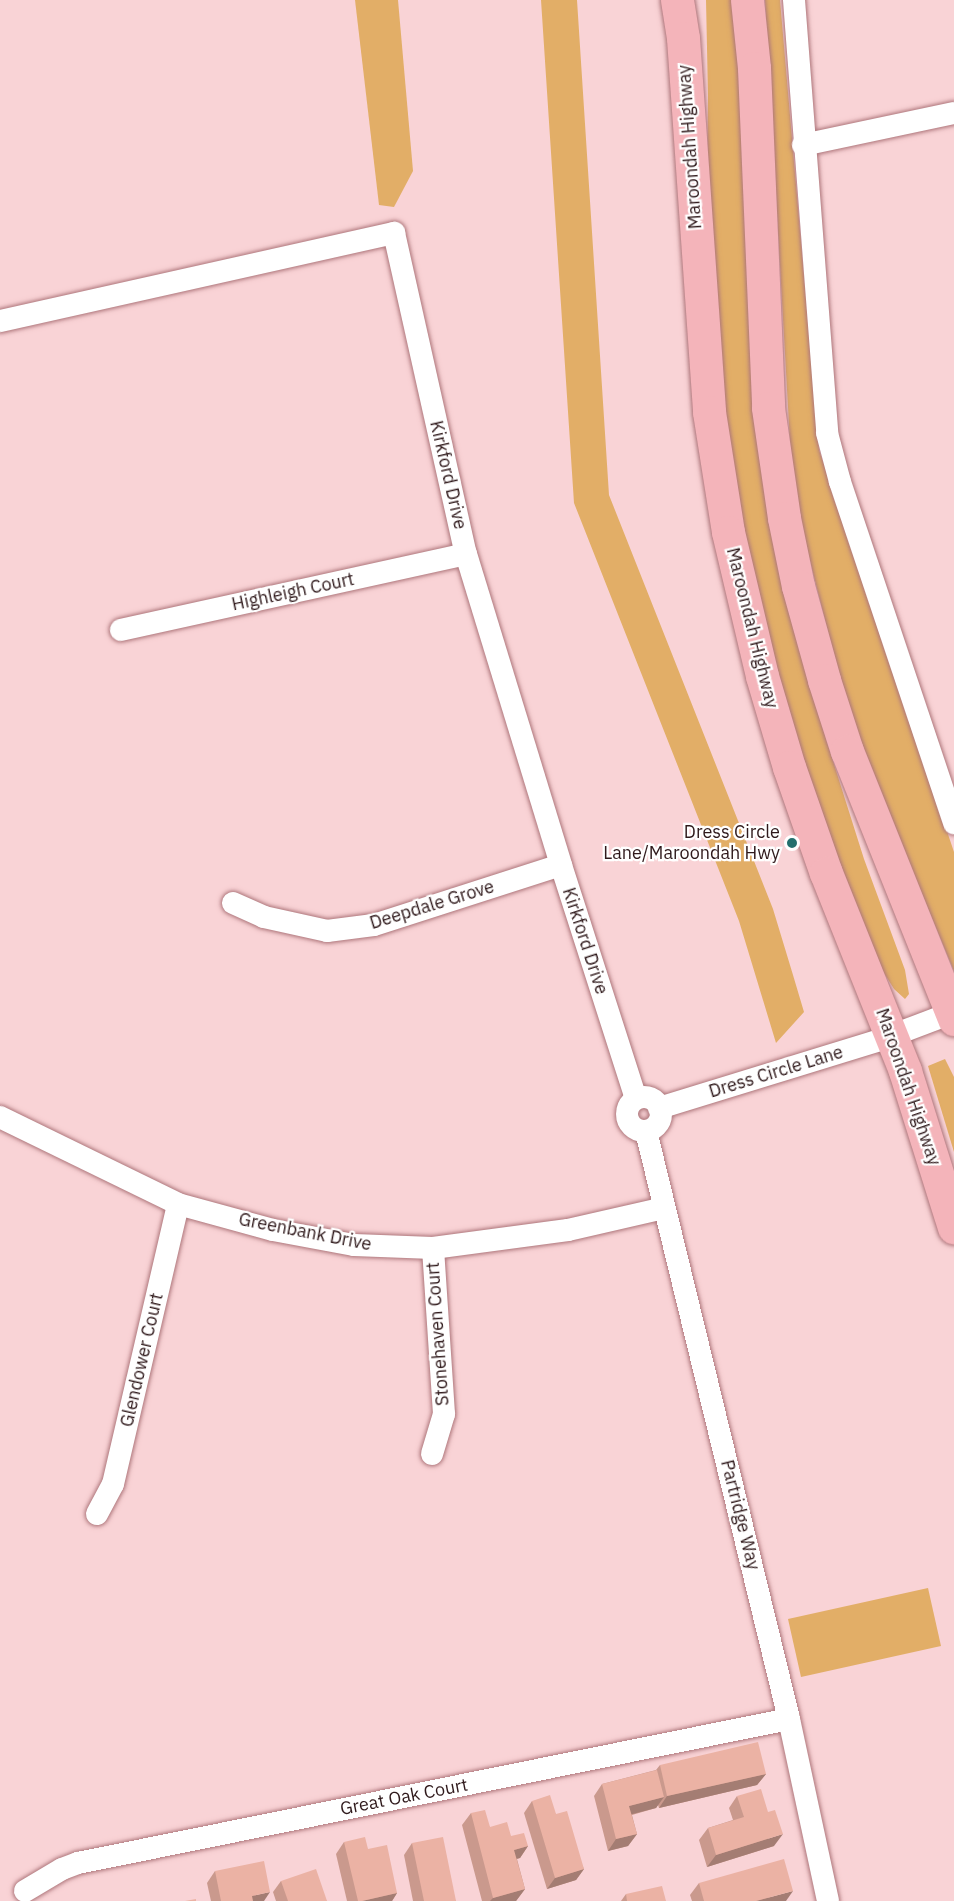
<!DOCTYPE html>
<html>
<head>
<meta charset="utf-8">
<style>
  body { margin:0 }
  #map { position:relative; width:954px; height:1901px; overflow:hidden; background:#f9d3d6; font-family:"IBM Plex Sans",sans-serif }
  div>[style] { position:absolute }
  .green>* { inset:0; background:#e2ae67 }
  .roads { filter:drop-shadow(0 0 2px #ae767b) drop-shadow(0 0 2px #ae767b) }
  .minor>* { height:22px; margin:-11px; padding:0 11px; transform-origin:11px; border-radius:11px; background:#fff }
  .minor>.ring { margin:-11px; padding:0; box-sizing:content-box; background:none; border:22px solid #fff; border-radius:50% }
  .trunk>* { height:33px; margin:-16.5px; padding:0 16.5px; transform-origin:16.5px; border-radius:16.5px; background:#f4b4ba }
  .wall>* { inset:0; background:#ca998d }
  .shaded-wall>* { inset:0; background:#a47d73 }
  .building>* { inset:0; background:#ebb2a4 }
  .dots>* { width:16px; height:16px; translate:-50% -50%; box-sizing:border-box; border:3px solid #fff; border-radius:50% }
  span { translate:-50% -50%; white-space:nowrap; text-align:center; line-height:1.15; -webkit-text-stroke:4.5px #fff; paint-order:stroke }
  .street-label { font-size:18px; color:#2f191b }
  .poi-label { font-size:18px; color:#2f191b }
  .right { translate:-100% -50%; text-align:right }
</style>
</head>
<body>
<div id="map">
  <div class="green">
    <i style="clip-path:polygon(355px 0,398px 0,413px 171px,394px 207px,379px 205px)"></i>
    <i style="clip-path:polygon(541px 0,577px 0,609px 495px,773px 909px,793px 975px,804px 1012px,776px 1043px,739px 921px,574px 503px)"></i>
    <i style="clip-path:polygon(706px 0,734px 0,740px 98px,826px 739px,864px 859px,905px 970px,909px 994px,905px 999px,894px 989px,874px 957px,779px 698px,725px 445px,707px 192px,708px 96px)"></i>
    <i style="clip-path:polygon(765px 0,780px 0,819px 450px,954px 852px,954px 971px,869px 767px,841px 683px,804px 537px,791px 460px)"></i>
    <i style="clip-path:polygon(945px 1059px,954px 1077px,954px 1152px,928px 1066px)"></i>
    <i style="clip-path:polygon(928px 1588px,941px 1646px,801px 1677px,788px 1619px)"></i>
  </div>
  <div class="roads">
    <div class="minor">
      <i style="left:794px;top:0;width:434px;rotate:85.6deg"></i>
      <i style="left:827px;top:433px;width:51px;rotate:75.1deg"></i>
      <i style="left:840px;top:482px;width:360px;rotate:71.5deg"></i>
      <i style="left:803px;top:145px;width:154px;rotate:-12deg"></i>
      <i style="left:0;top:321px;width:404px;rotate:-12.6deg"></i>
      <i style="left:394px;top:233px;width:329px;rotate:77.4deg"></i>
      <i style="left:466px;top:554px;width:325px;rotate:73deg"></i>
      <i style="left:561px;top:865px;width:245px;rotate:72.2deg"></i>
      <i style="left:121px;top:630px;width:353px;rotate:-12.4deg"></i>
      <i style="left:233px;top:903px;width:34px;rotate:24deg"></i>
      <i style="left:264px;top:917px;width:65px;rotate:12.5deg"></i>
      <i style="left:327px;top:931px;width:47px;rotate:-7.3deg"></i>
      <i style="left:374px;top:925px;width:196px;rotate:-17.8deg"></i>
      <i class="ring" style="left:627px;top:1097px;width:12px;height:12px"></i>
      <i style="left:659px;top:1108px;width:234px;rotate:-17.1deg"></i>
      <i style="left:883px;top:1039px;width:76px;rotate:-20.8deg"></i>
      <i style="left:0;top:1117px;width:198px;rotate:26deg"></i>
      <i style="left:178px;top:1204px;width:98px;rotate:15.3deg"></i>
      <i style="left:273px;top:1230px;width:82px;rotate:10.5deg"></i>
      <i style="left:354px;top:1245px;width:79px;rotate:2.2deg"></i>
      <i style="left:433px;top:1248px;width:136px;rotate:-7.6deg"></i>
      <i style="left:568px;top:1230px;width:98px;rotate:-12.9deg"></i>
      <i style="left:646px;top:1131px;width:605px;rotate:76.33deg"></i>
      <i style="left:789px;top:1719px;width:186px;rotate:77.9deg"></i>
      <i style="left:432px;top:1454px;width:42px;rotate:-73.3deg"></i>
      <i style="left:444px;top:1414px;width:166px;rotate:-93.8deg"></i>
      <i style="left:97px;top:1514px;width:34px;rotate:-62deg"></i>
      <i style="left:113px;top:1484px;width:287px;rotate:-76.9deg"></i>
      <i style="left:25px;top:1891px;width:43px;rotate:-30.7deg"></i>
      <i style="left:62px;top:1869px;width:17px;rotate:-21deg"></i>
      <i style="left:78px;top:1863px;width:725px;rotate:-11.45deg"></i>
    </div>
    <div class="trunk">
      <i style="left:677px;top:0;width:38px;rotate:81deg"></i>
      <i style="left:683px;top:38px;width:375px;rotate:86deg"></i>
      <i style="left:709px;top:412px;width:121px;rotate:81deg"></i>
      <i style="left:728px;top:532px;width:148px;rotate:76.7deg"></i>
      <i style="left:762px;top:676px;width:95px;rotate:73.5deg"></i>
      <i style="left:789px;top:767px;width:112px;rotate:70.8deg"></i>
      <i style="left:826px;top:873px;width:213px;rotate:68.2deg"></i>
      <i style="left:905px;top:1071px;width:164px;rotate:72.6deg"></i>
      <i style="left:747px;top:0;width:68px;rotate:84.1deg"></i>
      <i style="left:754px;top:68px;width:340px;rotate:87.6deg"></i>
      <i style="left:768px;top:408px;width:111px;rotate:81.7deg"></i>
      <i style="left:784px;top:518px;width:69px;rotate:78.4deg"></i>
      <i style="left:798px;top:586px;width:98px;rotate:74.5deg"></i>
      <i style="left:824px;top:680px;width:75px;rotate:72.1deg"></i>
      <i style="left:847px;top:751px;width:289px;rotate:68.2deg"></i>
    </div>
  </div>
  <div class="wall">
    <i style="clip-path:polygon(660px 1765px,766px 1774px,757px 1785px,659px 1808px,658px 1805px,656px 1808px,632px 1815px,637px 1834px,628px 1846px,608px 1851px,594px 1796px,602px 1784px,656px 1770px)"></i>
    <i style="clip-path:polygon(737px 1796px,774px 1846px,707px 1867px,699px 1840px,708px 1828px,733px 1820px,729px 1808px)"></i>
    <i style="clip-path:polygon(532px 1801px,556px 1814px,584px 1869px,576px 1880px,547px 1889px,524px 1813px)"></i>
    <i style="clip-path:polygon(471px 1813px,490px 1827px,511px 1836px,528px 1846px,520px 1858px,517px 1859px,525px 1889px,516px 1901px,482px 1901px,462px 1825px)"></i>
    <i style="clip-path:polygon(344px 1842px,368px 1849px,397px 1893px,392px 1901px,347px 1901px,336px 1854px)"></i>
    <i style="clip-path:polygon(412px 1843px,456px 1901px,413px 1901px,404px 1855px)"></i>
    <i style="clip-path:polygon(215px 1871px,264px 1901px,211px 1901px,207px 1883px)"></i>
    <i style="clip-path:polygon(281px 1881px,327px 1901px,276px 1901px,273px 1892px)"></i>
    <i style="clip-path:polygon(699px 1883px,786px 1901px,692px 1901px,690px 1895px)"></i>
    <i style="clip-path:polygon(626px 1894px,666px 1901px,621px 1901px)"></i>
  </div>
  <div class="shaded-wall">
    <i style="clip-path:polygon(766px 1774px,757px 1785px,659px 1808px,667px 1796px)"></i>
    <i style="clip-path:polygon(664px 1797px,656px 1808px,621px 1817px,629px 1806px)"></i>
    <i style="clip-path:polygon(637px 1834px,628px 1846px,608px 1851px,616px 1839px)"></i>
    <i style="clip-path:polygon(783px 1834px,774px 1846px,707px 1867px,716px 1855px)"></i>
    <i style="clip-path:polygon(528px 1846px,520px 1858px,506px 1861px,514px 1850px)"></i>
    <i style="clip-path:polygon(584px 1869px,576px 1880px,547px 1889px,555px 1878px)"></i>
    <i style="clip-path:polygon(525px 1889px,516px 1901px,490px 1901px,493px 1898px)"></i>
    <i style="clip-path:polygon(793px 1891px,786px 1901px,756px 1901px)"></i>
    <i style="clip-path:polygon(270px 1892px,264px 1901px,248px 1901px,252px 1896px)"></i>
    <i style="clip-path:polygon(397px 1893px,392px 1901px,362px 1901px)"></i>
  </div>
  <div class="building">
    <i style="clip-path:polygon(758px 1742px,766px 1774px,667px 1796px,660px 1765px)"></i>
    <i style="clip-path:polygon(657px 1770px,664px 1797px,629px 1806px,637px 1834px,616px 1839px,602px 1784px)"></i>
    <i style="clip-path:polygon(761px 1789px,768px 1812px,775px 1810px,783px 1834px,716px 1855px,708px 1828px,744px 1817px,737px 1796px)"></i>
    <i style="clip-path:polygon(550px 1795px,556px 1814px,567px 1811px,584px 1869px,555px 1878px,532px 1801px)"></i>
    <i style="clip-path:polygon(485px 1810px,490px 1827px,507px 1822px,511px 1836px,524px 1833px,528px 1846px,514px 1850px,525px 1889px,493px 1898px,471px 1813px)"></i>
    <i style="clip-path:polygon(365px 1837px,368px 1849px,387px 1845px,397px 1893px,362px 1901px,358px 1901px,344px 1842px)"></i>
    <i style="clip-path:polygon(443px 1837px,456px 1901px,424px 1901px,412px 1843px)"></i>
    <i style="clip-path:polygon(784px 1859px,793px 1891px,756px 1901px,704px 1901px,699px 1883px)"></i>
    <i style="clip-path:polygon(264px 1861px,270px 1892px,252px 1896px,253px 1901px,221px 1901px,215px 1871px)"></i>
    <i style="clip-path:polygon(316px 1869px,327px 1901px,288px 1901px,281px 1881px)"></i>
    <i style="clip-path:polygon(662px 1886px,666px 1901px,627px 1901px,626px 1894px)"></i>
    <i style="clip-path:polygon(196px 1899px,196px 1901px,185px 1901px)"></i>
  </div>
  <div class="dots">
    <i style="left:792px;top:843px;background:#246f6d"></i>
  </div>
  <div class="street-label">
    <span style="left:690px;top:147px;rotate:-94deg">Maroondah Highway</span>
    <span style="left:448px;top:475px;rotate:77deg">Kirkford Drive</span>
    <span style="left:293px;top:592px;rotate:-12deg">Highleigh Court</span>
    <span style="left:752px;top:628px;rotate:76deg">Maroondah Highway</span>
    <span style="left:432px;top:905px;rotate:-17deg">Deepdale Grove</span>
    <span style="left:585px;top:941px;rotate:72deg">Kirkford Drive</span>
    <span style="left:776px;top:1072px;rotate:-17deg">Dress Circle Lane</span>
    <span style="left:908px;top:1087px;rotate:71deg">Maroondah Highway</span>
    <span style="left:305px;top:1232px;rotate:11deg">Greenbank Drive</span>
    <span style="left:438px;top:1334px;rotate:-94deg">Stonehaven Court</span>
    <span style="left:142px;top:1360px;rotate:-77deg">Glendower Court</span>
    <span style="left:740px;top:1515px;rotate:76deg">Partridge Way</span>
    <span style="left:404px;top:1797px;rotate:-11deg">Great Oak Court</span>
  </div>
  <div class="poi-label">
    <span class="right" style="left:780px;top:843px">Dress Circle<br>Lane/Maroondah Hwy</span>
  </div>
</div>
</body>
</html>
